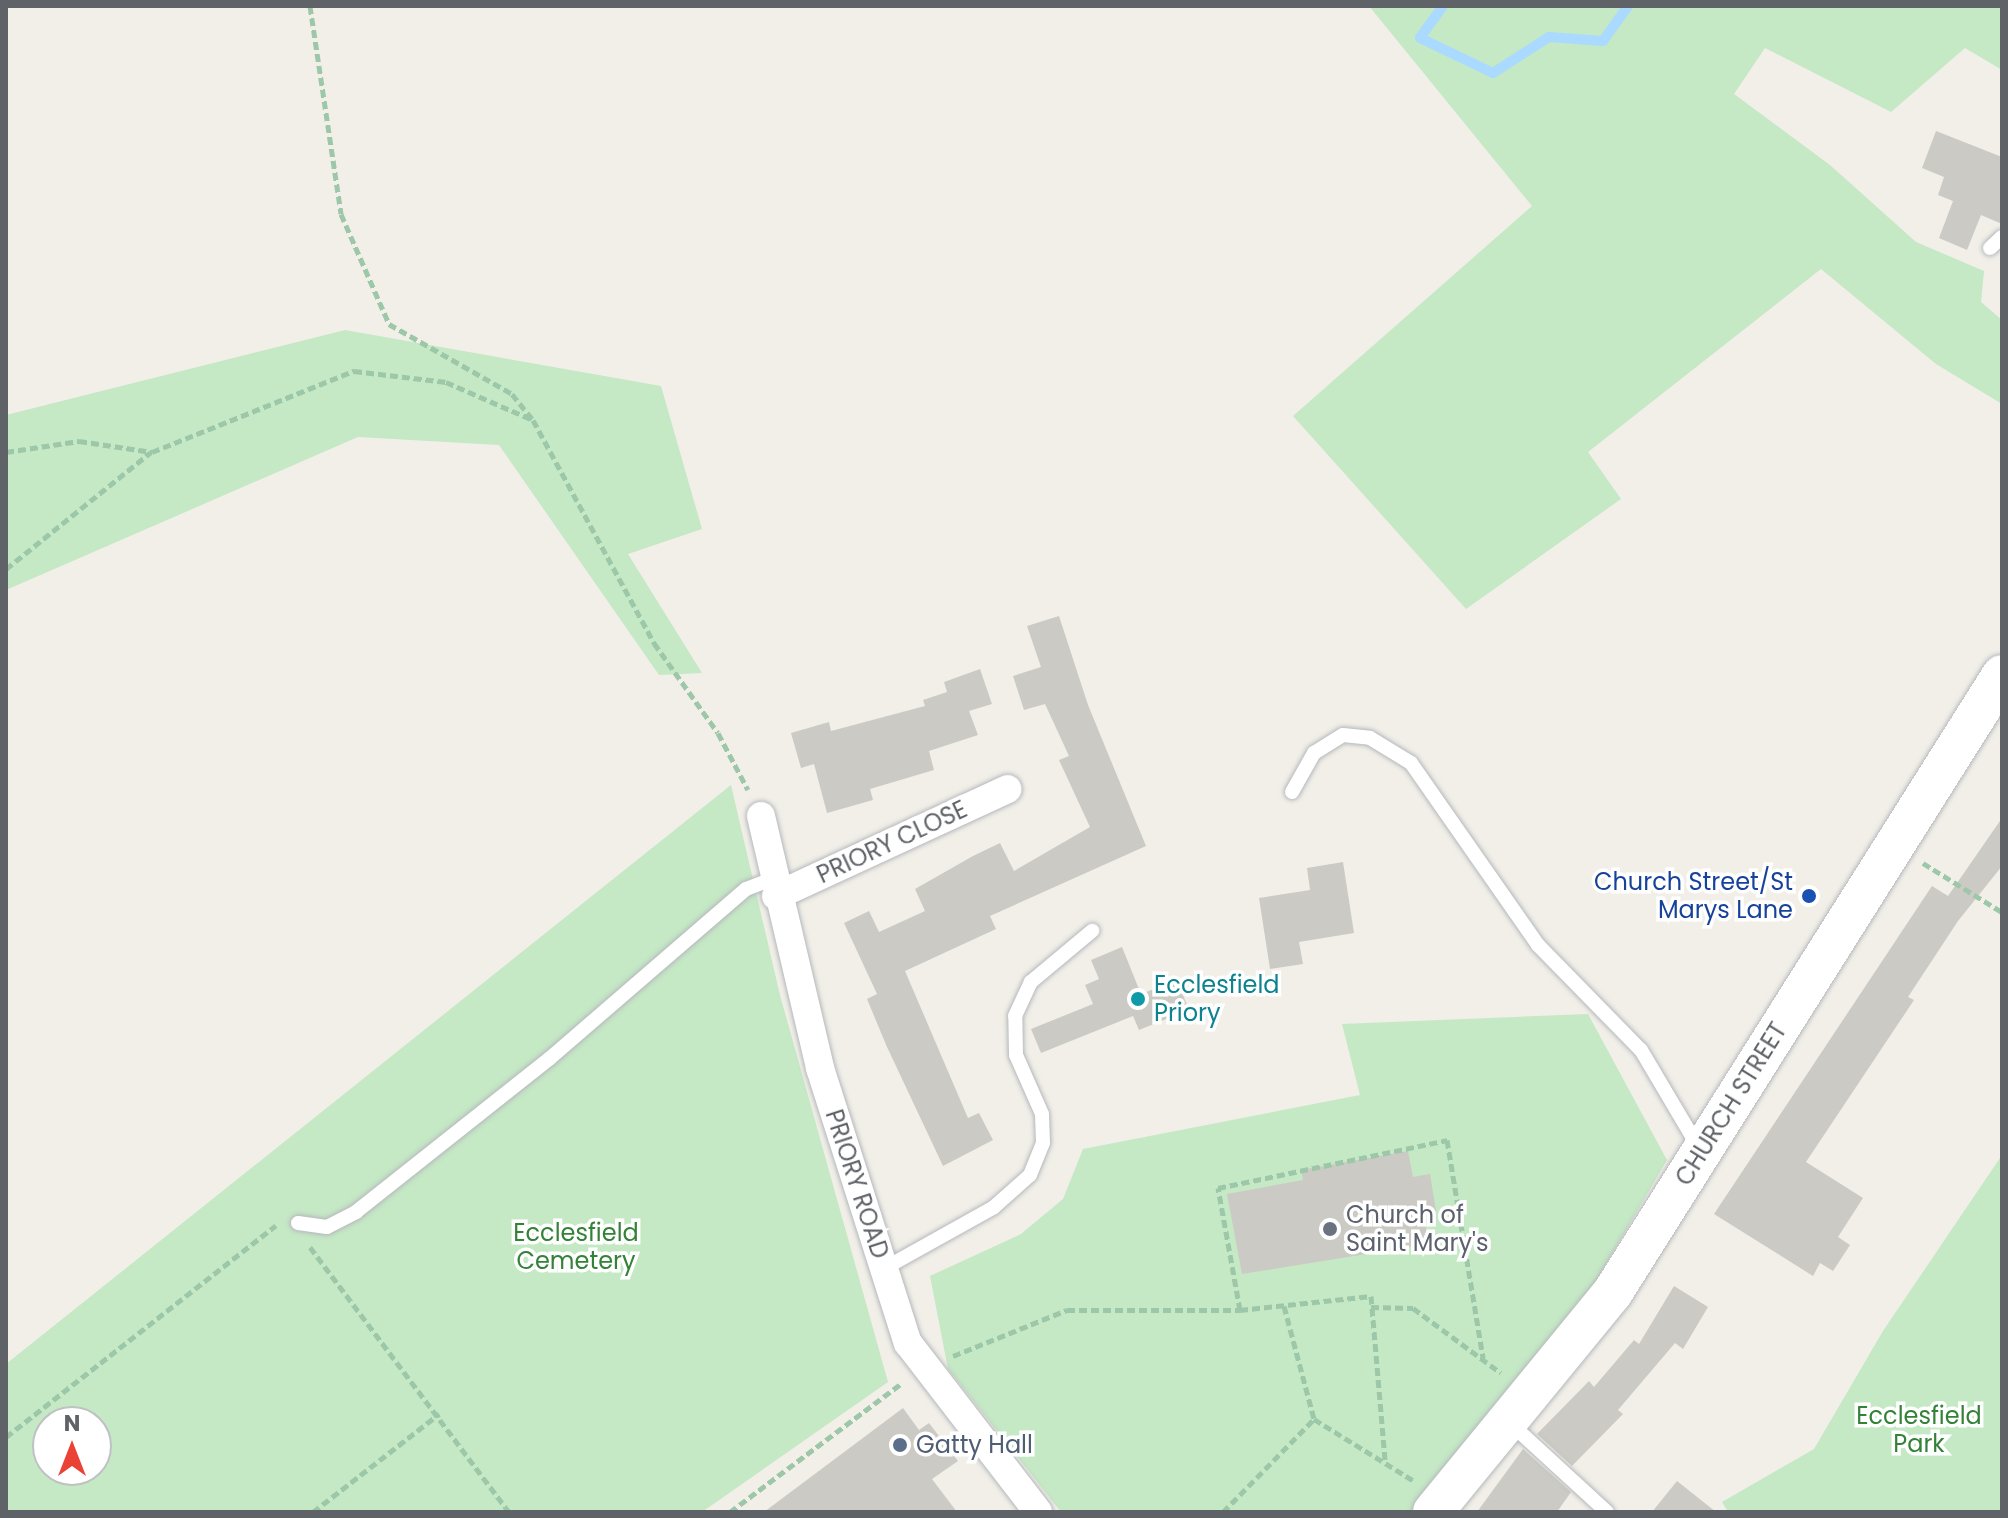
<!DOCTYPE html>
<html>
<head>
<meta charset="utf-8">
<style>
  body { margin:0 }
  #map { position:relative; width:2008px; height:1518px; overflow:hidden; background:#f1efe8; font-family:Poppins,sans-serif }
  div>[style] { position:absolute }
  .green>* { inset:0; background:#c5e8c5 }
  .stream>* { height:10px; margin:-5px; padding:0 5px; transform-origin:5px; border-radius:5px; background:#aadaff }
  .building>* { inset:0; background:#cccac5 }
  .path>* { height:5px; margin-top:-2.5px; transform-origin:0; background:repeating-linear-gradient(90deg,#9cc7a9 0 8px,transparent 0 12px) }
  .roads { filter:drop-shadow(0 0 2px #b5b8bc) drop-shadow(0 0 2px #b5b8bc) }
  .lane>* { height:14px; margin:-7px; padding:0 7px; transform-origin:7px; border-radius:7px; background:#fff }
  .street>* { height:28px; margin:-14px; padding:0 14px; transform-origin:14px; border-radius:14px; background:#fff }
  .secondary>* { height:40px; margin:-20px; padding:0 20px; transform-origin:20px; border-radius:20px; background:#fff }
  .dots>* { width:22px; height:22px; translate:-50% -50%; box-sizing:border-box; border:4px solid #fff; border-radius:50% }
  span { translate:-50% -50%; white-space:nowrap; text-align:center; line-height:1.15; -webkit-text-stroke:7px #fff; paint-order:stroke }
  .street-label { font-size:24px; color:#5f6368 }
  .transit-label { font-size:24px; color:#164399 }
  .right { translate:-100% -50%; text-align:right }
  .culture-label { font-size:24px; color:#0d838f }
  .left { translate:0 -50%; text-align:left }
  .worship-label { font-size:24px; color:#5b616d }
  .park-label { font-size:24px; color:#348238 }
  .service-label { font-size:24px; color:#4e5e75 }
  .frame { position:absolute; inset:0; border:8px solid #5f6368; pointer-events:none }
  .north { position:absolute; left:32px; top:1406px; width:80px; height:80px; box-sizing:border-box; background:#fff; border:2px solid #bfc1c3; border-radius:50%; rotate:0deg; font-size:22px; font-weight:700; line-height:32px; text-align:center; color:#5f6368 }
  .north::after { content:''; display:block; margin:auto; width:28px; height:36px; background:#ea4335; clip-path:polygon(50% 0,100% 100%,50% 72%,0 100%) }
</style>
</head>
<body>
<div id="map">
  <div class="green">
    <i style="clip-path:polygon(1369px 6px,2002px 6px,2002px 70px,1965px 48px,1891px 112px,1765px 48px,1734px 94px,1830px 165px,1916px 242px,1984px 271px,1981px 302px,2002px 320px,2002px 404px,1936px 364px,1821px 269px,1588px 452px,1621px 499px,1466px 609px,1293px 416px,1532px 206px)"></i>
    <i style="clip-path:polygon(345px 330px,661px 386px,702px 529px,628px 554px,702px 673px,659px 675px,499px 445px,358px 437px,6px 590px,6px 415px)"></i>
    <i style="clip-path:polygon(evenodd,731px 785px,780px 995px,888px 1382px,702px 1512px,6px 1512px,6px 1364px,731px 785px,48px 1422px,96px 1422px,96px 1470px,48px 1470px,48px 1422px)"></i>
    <i style="clip-path:polygon(1588px 1014px,1667px 1160px,1574px 1319px,1415px 1512px,1061px 1512px,948px 1369px,930px 1276px,1021px 1234px,1063px 1199px,1083px 1149px,1360px 1095px,1342px 1024px)"></i>
    <i style="clip-path:polygon(2002px 1155px,2002px 1512px,1728px 1512px,1722px 1502px,1814px 1449px,1883px 1331px)"></i>
  </div>
  <div class="stream">
    <i style="left:1443px;top:6px;width:39px;rotate:126deg"></i>
    <i style="left:1420px;top:38px;width:81px;rotate:25.6deg"></i>
    <i style="left:1493px;top:73px;width:67px;rotate:-32.7deg"></i>
    <i style="left:1549px;top:37px;width:54px;rotate:4.2deg"></i>
    <i style="left:1603px;top:41px;width:43px;rotate:-54.5deg"></i>
  </div>
  <div class="building">
    <i style="clip-path:polygon(1936px 131px,2002px 157px,2002px 224px,1981px 215px,1967px 250px,1939px 238px,1953px 201px,1938px 195px,1944px 177px,1922px 168px)"></i>
    <i style="clip-path:polygon(1059px 616px,1088px 705px,1146px 846px,990px 916px,996px 929px,905px 971px,968px 1118px,979px 1113px,993px 1140px,943px 1166px,887px 1047px,867px 999px,877px 994px,844px 923px,869px 911px,879px 932px,925px 911px,915px 889px,973px 856px,1000px 843px,1014px 871px,1090px 827px,1059px 760px,1069px 756px,1045px 704px,1024px 710px,1013px 676px,1041px 667px,1027px 626px)"></i>
    <i style="clip-path:polygon(980px 669px,992px 704px,969px 711px,978px 735px,929px 751px,934px 770px,870px 789px,873px 800px,827px 813px,814px 764px,801px 768px,791px 733px,829px 722px,831px 731px,925px 706px,923px 700px,947px 692px,944px 682px)"></i>
    <i style="clip-path:polygon(2002px 818px,2002px 866px,1958px 921px,1908px 997px,1914px 1000px,1806px 1162px,1863px 1198px,1838px 1237px,1850px 1245px,1833px 1271px,1820px 1263px,1813px 1276px,1714px 1214px,1932px 886px,1948px 896px)"></i>
    <i style="clip-path:polygon(1343px 862px,1354px 933px,1299px 942px,1303px 964px,1270px 969px,1259px 898px,1310px 890px,1307px 868px)"></i>
    <i style="clip-path:polygon(1122px 947px,1141px 994px,1177px 980px,1189px 1010px,1139px 1030px,1133px 1016px,1041px 1053px,1031px 1029px,1093px 1004px,1085px 985px,1099px 979px,1091px 960px)"></i>
    <i style="clip-path:polygon(1408px 1151px,1413px 1177px,1430px 1174px,1436px 1211px,1423px 1213px,1429px 1244px,1242px 1274px,1227px 1194px,1303px 1180px,1301px 1170px)"></i>
    <i style="clip-path:polygon(1674px 1286px,1708px 1307px,1683px 1349px,1675px 1343px,1618px 1410px,1623px 1414px,1572px 1466px,1537px 1434px,1589px 1381px,1594px 1387px,1634px 1340px,1639px 1344px)"></i>
    <i style="clip-path:polygon(903px 1408px,919px 1430px,929px 1423px,958px 1461px,932px 1479px,957px 1512px,764px 1512px)"></i>
    <i style="clip-path:polygon(1523px 1449px,1571px 1492px,1557px 1512px,1477px 1512px)"></i>
    <i style="clip-path:polygon(1677px 1481px,1716px 1512px,1652px 1512px)"></i>
  </div>
  <div class="path">
    <i style="left:310px;top:6px;width:210px;rotate:81.5deg"></i>
    <i style="left:341px;top:214px;width:120px;rotate:66.4deg"></i>
    <i style="left:389px;top:324px;width:142px;rotate:29.6deg"></i>
    <i style="left:512px;top:394px;width:32px;rotate:51deg"></i>
    <i style="left:6px;top:452px;width:74px;rotate:-8.6deg"></i>
    <i style="left:79px;top:441px;width:74px;rotate:8.6deg"></i>
    <i style="left:152px;top:452px;width:218px;rotate:-21.9deg"></i>
    <i style="left:354px;top:371px;width:93px;rotate:6.8deg"></i>
    <i style="left:446px;top:382px;width:95px;rotate:23.6deg"></i>
    <i style="left:533px;top:420px;width:254px;rotate:61.5deg"></i>
    <i style="left:654px;top:643px;width:110px;rotate:54.6deg"></i>
    <i style="left:718px;top:733px;width:64px;rotate:62.2deg"></i>
    <i style="left:6px;top:569px;width:186px;rotate:-38.9deg"></i>
    <i style="left:1923px;top:863px;width:93px;rotate:31.8deg"></i>
    <i style="left:310px;top:1247px;width:331px;rotate:53.1deg"></i>
    <i style="left:1284px;top:1306px;width:117px;rotate:75.1deg"></i>
    <i style="left:1314px;top:1419px;width:118px;rotate:31.8deg"></i>
    <i style="left:1371px;top:1307px;width:42px;rotate:1.4deg"></i>
    <i style="left:1413px;top:1308px;width:109px;rotate:36.5deg"></i>
    <i style="left:1240px;top:1310px;width:124px;rotate:-100.2deg"></i>
    <i style="left:1218px;top:1188px;width:234px;rotate:-11.8deg"></i>
    <i style="left:1447px;top:1140px;width:221px;rotate:80.6deg"></i>
    <i style="left:953px;top:1356px;width:123px;rotate:-22deg"></i>
    <i style="left:1067px;top:1310px;width:173px"></i>
    <i style="left:1240px;top:1310px;width:132px;rotate:-6.1deg"></i>
    <i style="left:1371px;top:1296px;width:164px;rotate:85.1deg"></i>
    <i style="left:6px;top:1437px;width:343px;rotate:-38.1deg"></i>
    <i style="left:313px;top:1512px;width:160px;rotate:-37.9deg"></i>
    <i style="left:730px;top:1512px;width:215px;rotate:-36.9deg"></i>
    <i style="left:1223px;top:1512px;width:130px;rotate:-45.6deg"></i>
  </div>
  <div class="roads">
    <div class="lane">
      <i style="left:1990px;top:248px;width:16px;rotate:-43deg"></i>
      <i style="left:1292px;top:792px;width:45px;rotate:-60.6deg"></i>
      <i style="left:1314px;top:753px;width:34px;rotate:-32deg"></i>
      <i style="left:1343px;top:735px;width:27px;rotate:6deg"></i>
      <i style="left:1370px;top:738px;width:48px;rotate:31.4deg"></i>
      <i style="left:1411px;top:763px;width:222px;rotate:55.1deg"></i>
      <i style="left:1538px;top:945px;width:147px;rotate:45.6deg"></i>
      <i style="left:1641px;top:1050px;width:114px;rotate:59.4deg"></i>
      <i style="left:298px;top:1223px;width:29px;rotate:8deg"></i>
      <i style="left:327px;top:1227px;width:33px;rotate:-27deg"></i>
      <i style="left:356px;top:1212px;width:246px;rotate:-38.4deg"></i>
      <i style="left:549px;top:1059px;width:260px;rotate:-40.8deg"></i>
      <i style="left:746px;top:889px;width:28px;rotate:-21deg"></i>
      <i style="left:885px;top:1268px;width:125px;rotate:-29.2deg"></i>
      <i style="left:994px;top:1207px;width:48px;rotate:-41.6deg"></i>
      <i style="left:1030px;top:1175px;width:35px;rotate:-68deg"></i>
      <i style="left:1043px;top:1143px;width:29px;rotate:-92deg"></i>
      <i style="left:1042px;top:1114px;width:64px;rotate:-113.8deg"></i>
      <i style="left:1016px;top:1055px;width:39px;rotate:-91deg"></i>
      <i style="left:1015px;top:1016px;width:38px;rotate:-65deg"></i>
      <i style="left:1031px;top:982px;width:80px;rotate:-39.9deg"></i>
      <i style="left:1511px;top:1424px;width:130px;rotate:42.5deg"></i>
    </div>
    <div class="street">
      <i style="left:761px;top:816px;width:259px;rotate:76.8deg"></i>
      <i style="left:820px;top:1068px;width:289px;rotate:72.3deg"></i>
      <i style="left:908px;top:1343px;width:213px;rotate:52.4deg"></i>
      <i style="left:776px;top:896px;width:255px;rotate:-24.8deg"></i>
    </div>
    <div class="secondary">
      <i style="left:1433px;top:1512px;width:284px;rotate:-50.7deg"></i>
      <i style="left:1613px;top:1292px;width:729px;rotate:-57.77deg"></i>
    </div>
  </div>
  <div class="dots">
    <i style="left:1809px;top:896px;background:#1a4fb4"></i>
    <i style="left:1138px;top:999px;background:#0f9aa8"></i>
    <i style="left:1330px;top:1229px;background:#6b7280"></i>
    <i style="left:900px;top:1445px;background:#5c6f8a"></i>
  </div>
  <div class="street-label">
    <span style="left:892px;top:842px;rotate:-25deg">PRIORY CLOSE</span>
    <span style="left:1731px;top:1104px;rotate:-58deg">CHURCH STREET</span>
    <span style="left:857px;top:1184px;rotate:72deg">PRIORY ROAD</span>
  </div>
  <div class="transit-label">
    <span class="right" style="left:1793px;top:896px">Church Street/St<br>Marys Lane</span>
  </div>
  <div class="culture-label">
    <span class="left" style="left:1154px;top:999px">Ecclesfield<br>Priory</span>
  </div>
  <div class="worship-label">
    <span class="left" style="left:1346px;top:1229px">Church of<br>Saint Mary's</span>
  </div>
  <div class="park-label">
    <span style="left:576px;top:1247px">Ecclesfield<br>Cemetery</span>
    <span style="left:1919px;top:1430px">Ecclesfield<br>Park</span>
  </div>
  <div class="service-label">
    <span class="left" style="left:916px;top:1445px">Gatty Hall</span>
  </div>
  <div class="frame"></div>
  <div class="north">N</div>
</div>
</body>
</html>
